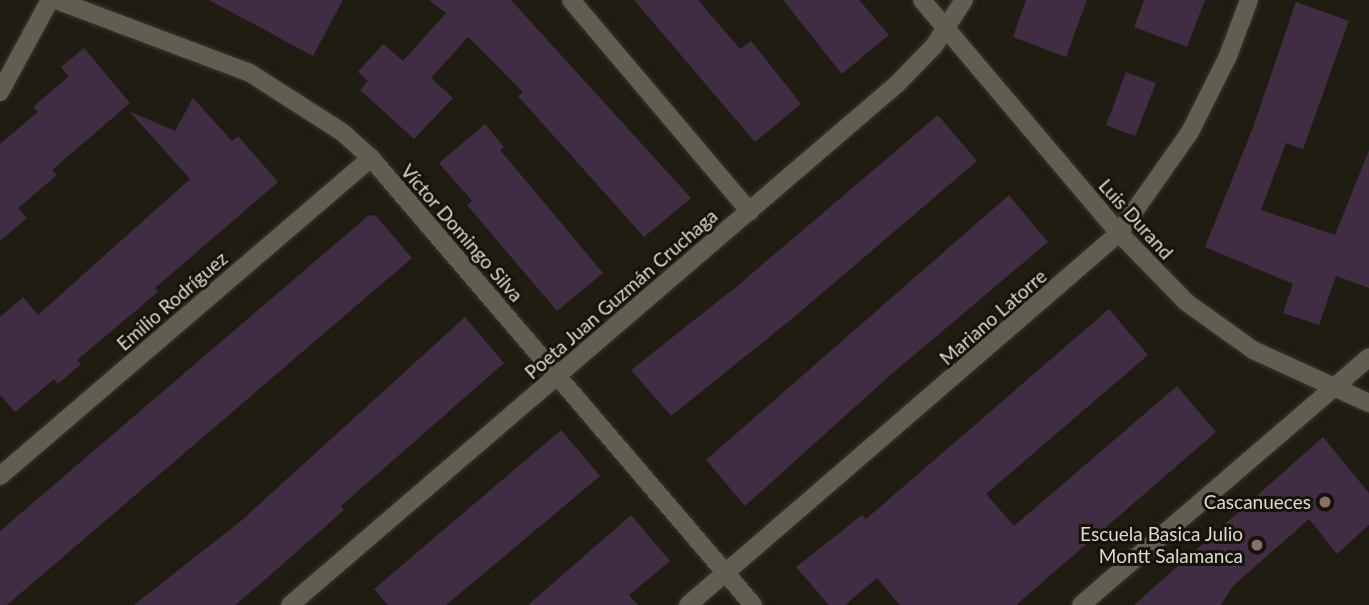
<!DOCTYPE html>
<html>
<head>
<meta charset="utf-8">
<style>
  body { margin:0 }
  #map { position:relative; width:1369px; height:605px; overflow:hidden; background:#1f1c11; font-family:Lato,sans-serif }
  div>[style] { position:absolute }
  .building>* { inset:0; background:#402d43 }
  .roads { filter:drop-shadow(0 0 2px #37352f) drop-shadow(0 0 2px #37352f) }
  .minor>* { height:18px; margin:-9px; padding:0 9px; transform-origin:9px; border-radius:9px; background:#615d50 }
  .dots>* { width:19px; height:19px; translate:-50% -50%; box-sizing:border-box; border:4px solid #161308; border-radius:50% }
  span { translate:-50% -50%; white-space:nowrap; text-align:center; line-height:1.15; -webkit-text-stroke:6px #161308; paint-order:stroke }
  .street-label { font-size:19px; color:#dbd9d2 }
  .poi-label { font-size:19px; color:#dbd9d2 }
  .right { translate:-100% -50%; text-align:right }
</style>
</head>
<body>
<div id="map">
  <div class="building">
    <i style="clip-path:polygon(209px 0,343px 0,313px 56px)"></i>
    <i style="clip-path:polygon(429px 0,511px 0,691px 198px,644px 237px,518px 96px,523px 92px,468px 37px,431px 78px,453px 98px,414px 139px,360px 90px,368px 81px,358px 72px,383px 44px,403px 61px,446px 13px)"></i>
    <i style="clip-path:polygon(634px 0,698px 0,740px 49px,751px 41px,801px 104px,755px 142px)"></i>
    <i style="clip-path:polygon(783px 0,859px 0,889px 35px,842px 74px)"></i>
    <i style="clip-path:polygon(1026px 0,1087px 0,1066px 57px,1013px 37px)"></i>
    <i style="clip-path:polygon(1144px 0,1205px 0,1187px 47px,1134px 27px)"></i>
    <i style="clip-path:polygon(1296px 2px,1349px 21px,1303px 149px,1286px 143px,1261px 210px,1335px 235px,1369px 150px,1369px 288px,1336px 276px,1319px 325px,1283px 313px,1293px 284px,1205px 247px,1252px 130px)"></i>
    <i style="clip-path:polygon(84px 48px,130px 103px,52px 170px,57px 175px,18px 208px,27px 218px,0 241px,0 144px,38px 112px,33px 107px,69px 76px,61px 67px)"></i>
    <i style="clip-path:polygon(1126px 72px,1156px 83px,1135px 136px,1106px 125px)"></i>
    <i style="clip-path:polygon(193px 98px,232px 141px,238px 136px,278px 182px,155px 288px,158px 292px,77px 360px,81px 364px,58px 384px,54px 379px,15px 412px,0 395px,0 317px,23px 297px,38px 315px,190px 179px,129px 111px,175px 131px)"></i>
    <i style="clip-path:polygon(938px 115px,977px 161px,793px 318px,671px 416px,631px 370px,736px 287px)"></i>
    <i style="clip-path:polygon(485px 124px,504px 147px,500px 150px,603px 273px,557px 311px,467px 205px,472px 201px,439px 163px)"></i>
    <i style="clip-path:polygon(1009px 195px,1048px 242px,887px 378px,745px 506px,706px 460px)"></i>
    <i style="clip-path:polygon(369px 215px,376px 216px,412px 258px,7px 605px,0 605px,0 531px)"></i>
    <i style="clip-path:polygon(1109px 309px,1148px 355px,986px 494px,1014px 526px,1177px 386px,1216px 432px,1016px 605px,900px 605px,877px 578px,845px 605px,829px 605px,796px 567px,862px 515px,866px 519px)"></i>
    <i style="clip-path:polygon(465px 317px,504px 363px,341px 506px,344px 510px,268px 577px,235px 605px,134px 605px,242px 520px)"></i>
    <i style="clip-path:polygon(561px 430px,600px 476px,446px 605px,388px 605px,374px 589px)"></i>
    <i style="clip-path:polygon(1323px 437px,1369px 493px,1369px 525px,1337px 554px,1309px 519px,1233px 586px,1221px 605px,1134px 605px)"></i>
    <i style="clip-path:polygon(631px 515px,670px 561px,629px 595px,638px 605px,528px 605px)"></i>
  </div>
  <div class="roads">
    <div class="minor">
      <i style="left:56px;top:0;width:207px;rotate:20.6deg"></i>
      <i style="left:250px;top:73px;width:109px;rotate:32.7deg"></i>
      <i style="left:342px;top:132px;width:39px;rotate:42deg"></i>
      <i style="left:371px;top:158px;width:588px;rotate:49.48deg"></i>
      <i style="left:571px;top:0;width:277px;rotate:49.8deg"></i>
      <i style="left:922px;top:0;width:305px;rotate:49.8deg"></i>
      <i style="left:1119px;top:233px;width:96px;rotate:45.8deg"></i>
      <i style="left:1186px;top:302px;width:82px;rotate:35.6deg"></i>
      <i style="left:1253px;top:350px;width:128px;rotate:24.6deg"></i>
      <i style="left:0;top:92px;width:105px;rotate:-61.5deg"></i>
      <i style="left:0;top:476px;width:489px;rotate:-40.6deg"></i>
      <i style="left:290px;top:605px;width:800px;rotate:-40.64deg"></i>
      <i style="left:897px;top:84px;width:53px;rotate:-45.8deg"></i>
      <i style="left:934px;top:46px;width:55px;rotate:-56.9deg"></i>
      <i style="left:688px;top:605px;width:569px;rotate:-40.8deg"></i>
      <i style="left:1119px;top:233px;width:123px;rotate:-54.9deg"></i>
      <i style="left:1190px;top:132px;width:85px;rotate:-63.4deg"></i>
      <i style="left:1228px;top:56px;width:60px;rotate:-69.4deg"></i>
      <i style="left:1081px;top:605px;width:380px;rotate:-40.7deg"></i>
    </div>
  </div>
  <div class="dots">
    <i style="left:1325px;top:502px;background:#8d6e63"></i>
    <i style="left:1257px;top:545px;background:#8d6e63"></i>
  </div>
  <div class="street-label">
    <span style="left:1136px;top:219px;rotate:48deg">Luis Durand</span>
    <span style="left:462px;top:233px;rotate:49deg">Víctor Domingo Silva</span>
    <span style="left:621px;top:294px;rotate:-41deg">Poeta Juan Guzmán Cruchaga</span>
    <span style="left:172px;top:301px;rotate:-41deg">Emilio Rodríguez</span>
    <span style="left:993px;top:317px;rotate:-41deg">Mariano Latorre</span>
  </div>
  <div class="poi-label">
    <span class="right" style="left:1311px;top:502px">Cascanueces</span>
    <span class="right" style="left:1243px;top:545px">Escuela Basica Julio<br>Montt Salamanca</span>
  </div>
</div>
</body>
</html>
